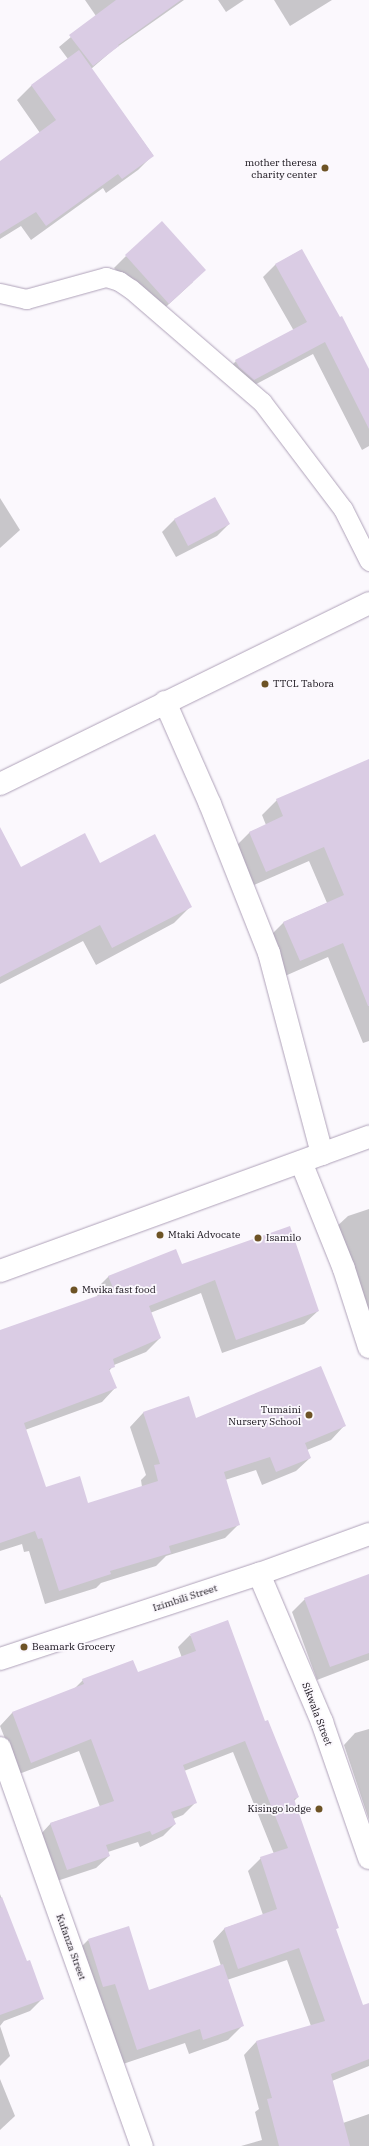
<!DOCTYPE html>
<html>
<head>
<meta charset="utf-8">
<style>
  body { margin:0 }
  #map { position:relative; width:369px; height:2146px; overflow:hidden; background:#fbf8fd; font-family:"IBM Plex Serif",serif }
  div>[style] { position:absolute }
  .shadow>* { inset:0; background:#0003 }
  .building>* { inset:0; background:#dacce4 }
  .roads { filter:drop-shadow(0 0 1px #afa2b9) drop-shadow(0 0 1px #afa2b9) }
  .service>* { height:19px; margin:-9.5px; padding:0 9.5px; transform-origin:9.5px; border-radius:9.5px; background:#fff }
  .minor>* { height:22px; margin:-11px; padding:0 11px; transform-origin:11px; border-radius:11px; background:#fff }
  .secondary>* { height:22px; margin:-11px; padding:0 11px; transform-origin:11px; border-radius:11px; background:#fff }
  .dots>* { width:11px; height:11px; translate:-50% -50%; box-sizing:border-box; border:2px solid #fbf8fd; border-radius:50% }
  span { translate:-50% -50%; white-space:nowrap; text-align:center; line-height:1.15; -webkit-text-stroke:3.5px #fbf8fd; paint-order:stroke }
  .poi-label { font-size:10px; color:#130e16 }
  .right { translate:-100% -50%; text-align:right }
  .left { translate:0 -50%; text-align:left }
  .street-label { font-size:10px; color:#130e16 }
</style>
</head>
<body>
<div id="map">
  <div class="shadow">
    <i style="clip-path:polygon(85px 0,184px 0,113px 50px,91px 69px,153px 155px,138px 170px,106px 193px,103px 188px,31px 240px,21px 226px,0 239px,0 162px,40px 133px,17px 100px,32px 85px,68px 59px,59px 47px,96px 16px)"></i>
    <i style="clip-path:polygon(218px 0,244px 0,226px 12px)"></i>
    <i style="clip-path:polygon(274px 0,332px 0,290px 26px)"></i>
    <i style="clip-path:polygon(301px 250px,369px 371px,369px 446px,362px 450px,313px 354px,241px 392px,224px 373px,236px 361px,294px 331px,263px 277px,275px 265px)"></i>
    <i style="clip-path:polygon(126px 256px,193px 282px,157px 315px,114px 268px)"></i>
    <i style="clip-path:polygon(0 498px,20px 530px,0 548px)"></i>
    <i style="clip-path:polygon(215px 498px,229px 524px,217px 536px,176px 557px,162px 532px,174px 520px)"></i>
    <i style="clip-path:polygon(369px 760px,369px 1041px,363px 1043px,328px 957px,285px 976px,269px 937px,284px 922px,327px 903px,309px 861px,252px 886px,235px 847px,250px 832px,266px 825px,262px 815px,277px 800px)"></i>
    <i style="clip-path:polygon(0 854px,21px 869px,100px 864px,191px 906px,174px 923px,96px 965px,83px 941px,0 984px)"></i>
    <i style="clip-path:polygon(369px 1209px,369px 1321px,334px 1229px,348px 1216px)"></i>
    <i style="clip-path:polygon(181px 1266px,318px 1311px,304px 1324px,222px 1353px,201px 1293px,150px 1313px,160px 1338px,146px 1352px,114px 1365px,109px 1371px,115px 1388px,102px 1402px,25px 1430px,45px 1489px,88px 1504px,142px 1487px,141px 1480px,146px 1475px,130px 1427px,143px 1413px,188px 1397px,195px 1420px,344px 1426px,331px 1440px,307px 1450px,310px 1458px,296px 1471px,262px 1485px,256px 1470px,225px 1480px,239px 1524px,225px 1538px,166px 1556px,156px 1566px,101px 1583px,96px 1588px,45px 1604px,29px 1551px,24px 1552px,22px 1544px,0 1551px,0 1331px,98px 1297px,95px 1290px,109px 1276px)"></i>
    <i style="clip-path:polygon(369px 1576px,369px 1660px,317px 1680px,292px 1612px,305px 1599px)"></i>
    <i style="clip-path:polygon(190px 1635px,265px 1722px,298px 1797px,294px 1801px,337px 1928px,335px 1930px,363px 2007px,369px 2006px,369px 2066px,332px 2081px,343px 2123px,369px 2114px,369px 2146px,241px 2146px,262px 2140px,255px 2112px,259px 2109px,244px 2055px,256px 2042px,311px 2026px,287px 1960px,227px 1980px,243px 2025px,228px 2040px,189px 2054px,185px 2043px,123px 2064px,74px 1954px,88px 1940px,148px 1991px,221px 1966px,213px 1941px,225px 1928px,263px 1915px,248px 1871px,261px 1858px,274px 1854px,233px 1752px,184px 1771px,196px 1802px,183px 1815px,173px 1819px,175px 1824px,163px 1836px,140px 1847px,138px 1842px,108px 1852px,109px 1856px,96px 1868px,54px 1882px,39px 1836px,51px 1823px,100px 1807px,79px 1751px,19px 1774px,0 1726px,12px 1713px,73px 1690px,83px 1680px,138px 1674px,182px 1658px,178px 1647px)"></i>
    <i style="clip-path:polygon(369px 1729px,369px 1820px,344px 1745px,355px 1733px)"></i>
    <i style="clip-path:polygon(0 1894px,26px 1963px,43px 1998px,30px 2011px,4px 2021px,0 2026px)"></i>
    <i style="clip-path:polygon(0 2026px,10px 2056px,0 2066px)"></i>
    <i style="clip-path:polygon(0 2079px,15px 2116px,0 2130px)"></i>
  </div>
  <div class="building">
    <i style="clip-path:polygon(116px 0,181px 0,118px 45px,119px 46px,93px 66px,69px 35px)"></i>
    <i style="clip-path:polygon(79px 50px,154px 156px,122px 179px,118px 174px,46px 226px,36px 212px,0 234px,0 161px,56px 120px,31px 85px)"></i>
    <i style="clip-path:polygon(162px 221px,206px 270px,169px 304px,125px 255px)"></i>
    <i style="clip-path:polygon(302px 249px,340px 317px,342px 316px,369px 369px,369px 429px,325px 342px,254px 380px,239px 367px,235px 360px,307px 322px,275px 264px)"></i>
    <i style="clip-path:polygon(215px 497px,230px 524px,188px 546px,174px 519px)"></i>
    <i style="clip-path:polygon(369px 759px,369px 1006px,368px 1006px,343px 943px,300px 961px,283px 922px,344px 895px,324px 847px,266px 872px,249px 832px,283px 816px,276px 799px)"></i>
    <i style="clip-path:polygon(0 827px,21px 867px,85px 833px,100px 863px,155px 834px,192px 907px,112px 948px,100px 925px,0 977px)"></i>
    <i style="clip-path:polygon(290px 1226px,319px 1311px,236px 1340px,215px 1280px,149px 1306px,161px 1338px,113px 1359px,115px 1367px,109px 1369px,117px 1388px,24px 1423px,46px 1487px,80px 1476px,88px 1503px,158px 1481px,154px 1465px,160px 1464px,143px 1412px,189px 1396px,196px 1418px,321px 1366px,346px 1426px,305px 1443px,311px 1458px,276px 1472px,270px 1457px,224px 1472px,240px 1525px,169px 1546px,171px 1553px,110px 1571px,111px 1574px,59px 1591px,42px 1538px,38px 1539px,35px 1531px,0 1543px,0 1330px,114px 1290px,108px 1276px,176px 1249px,182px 1264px)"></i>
    <i style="clip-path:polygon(369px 1574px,369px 1653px,330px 1667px,304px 1598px)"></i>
    <i style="clip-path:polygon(228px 1620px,265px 1721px,268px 1720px,299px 1797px,294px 1799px,339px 1928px,336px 1929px,363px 2005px,369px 2003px,369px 2059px,331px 2074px,350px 2146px,279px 2146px,267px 2099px,272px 2098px,256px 2041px,325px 2021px,299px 1948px,238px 1969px,224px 1928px,277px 1909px,260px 1857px,288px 1848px,245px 1741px,183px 1765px,197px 1803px,171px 1812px,176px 1824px,152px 1835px,150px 1831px,106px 1845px,110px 1856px,67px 1870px,50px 1823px,114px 1801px,91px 1739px,31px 1763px,12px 1712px,84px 1684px,82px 1679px,133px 1660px,138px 1672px,196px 1651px,190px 1634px)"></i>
    <i style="clip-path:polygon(2px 1897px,27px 1961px,30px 1960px,44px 1999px,0 2015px,0 1898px)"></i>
    <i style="clip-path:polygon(129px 1926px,149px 1990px,223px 1964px,244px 2026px,203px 2040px,200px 2029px,137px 2050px,115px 1984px,103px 1987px,88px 1939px)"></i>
  </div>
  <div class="roads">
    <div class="service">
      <i style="left:0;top:293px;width:27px;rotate:13deg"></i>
      <i style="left:26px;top:299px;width:83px;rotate:-15.4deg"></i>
      <i style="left:106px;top:277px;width:14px;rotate:17deg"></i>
      <i style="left:119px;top:281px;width:14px;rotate:34deg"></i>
      <i style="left:131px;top:289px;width:173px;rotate:40.8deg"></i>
      <i style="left:262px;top:402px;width:134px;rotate:52.9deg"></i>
      <i style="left:343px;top:509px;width:58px;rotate:63.4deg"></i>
    </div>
    <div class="minor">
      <i style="left:165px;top:702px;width:111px;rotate:66.2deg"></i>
      <i style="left:210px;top:804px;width:160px;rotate:68.4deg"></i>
      <i style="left:269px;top:953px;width:208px;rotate:75.2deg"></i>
      <i style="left:0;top:784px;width:411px;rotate:-26.1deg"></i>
      <i style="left:301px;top:1162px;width:115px;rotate:68.1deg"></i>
      <i style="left:344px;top:1269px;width:82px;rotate:72.2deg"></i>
      <i style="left:259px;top:1574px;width:161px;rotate:66.9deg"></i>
      <i style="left:322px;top:1722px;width:144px;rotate:70.9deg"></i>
      <i style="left:0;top:1659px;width:273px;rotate:-18.2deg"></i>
      <i style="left:259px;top:1574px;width:117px;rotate:-20deg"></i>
      <i style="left:0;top:1748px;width:423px;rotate:70.4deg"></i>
    </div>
    <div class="secondary">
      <i style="left:0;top:1271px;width:393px;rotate:-20deg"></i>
    </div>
  </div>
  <div class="dots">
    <i style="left:325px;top:168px;background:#6d5325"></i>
    <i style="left:265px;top:684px;background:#6d5325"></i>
    <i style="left:160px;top:1235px;background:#6d5325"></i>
    <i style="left:258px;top:1238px;background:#6d5325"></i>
    <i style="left:74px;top:1290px;background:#6d5325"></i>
    <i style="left:309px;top:1415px;background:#6d5325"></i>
    <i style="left:24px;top:1647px;background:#6d5325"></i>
    <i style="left:319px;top:1809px;background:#6d5325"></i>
  </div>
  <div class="poi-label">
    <span class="right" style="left:317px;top:168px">mother theresa<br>charity center</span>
    <span class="left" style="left:273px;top:684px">TTCL Tabora</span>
    <span class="left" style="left:168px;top:1235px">Mtaki Advocate</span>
    <span class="left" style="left:266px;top:1238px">Isamilo</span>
    <span class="left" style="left:82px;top:1290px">Mwika fast food</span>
    <span class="right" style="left:301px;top:1415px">Tumaini<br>Nursery School</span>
    <span class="left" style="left:32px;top:1647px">Beamark Grocery</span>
    <span class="right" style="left:311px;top:1809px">Kisingo lodge</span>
  </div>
  <div class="street-label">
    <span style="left:185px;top:1598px;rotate:-18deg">Izimbili Street</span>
    <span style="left:317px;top:1714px;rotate:69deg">Sikwala Street</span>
    <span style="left:71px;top:1947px;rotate:70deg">Kufanza Street</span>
  </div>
</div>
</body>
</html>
